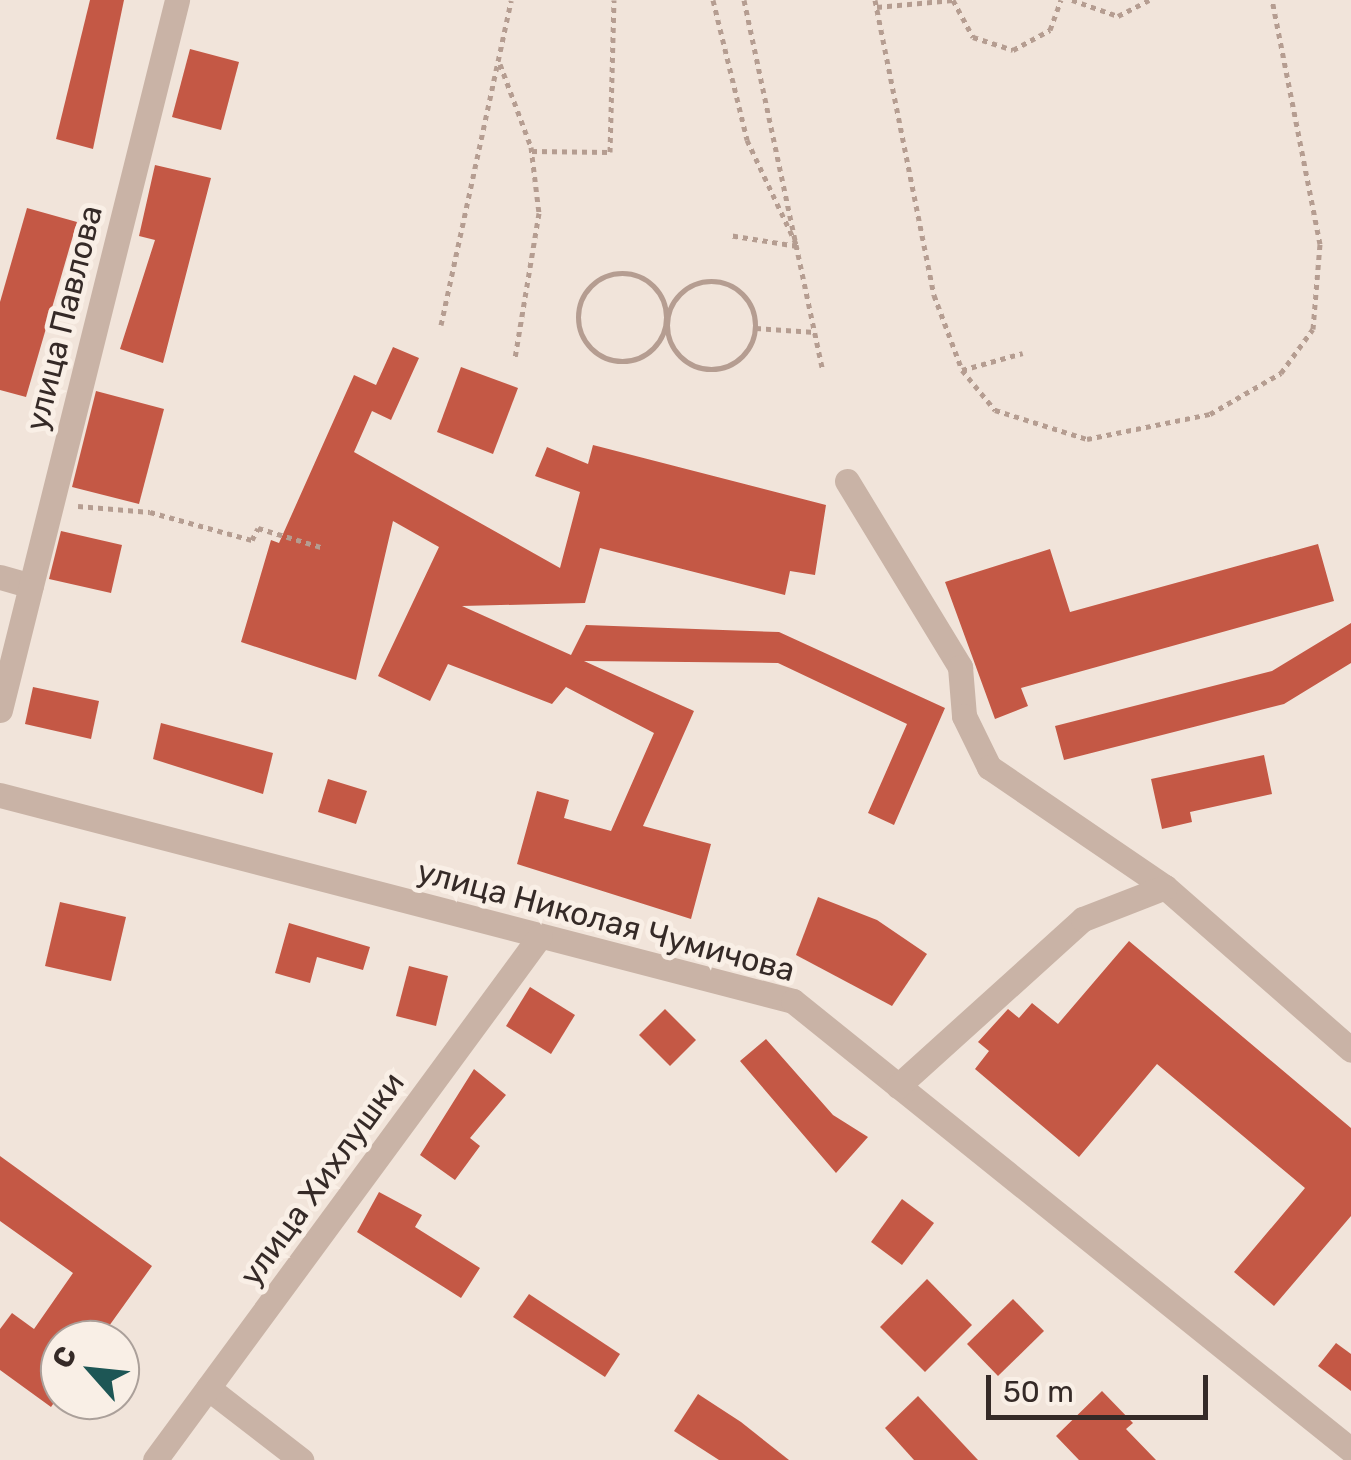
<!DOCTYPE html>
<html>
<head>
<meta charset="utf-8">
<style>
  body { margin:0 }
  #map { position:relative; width:1351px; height:1460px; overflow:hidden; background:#f1e4da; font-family:Rubik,sans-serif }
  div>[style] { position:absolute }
  .building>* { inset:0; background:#c45845 }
  .path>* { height:5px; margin-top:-2.5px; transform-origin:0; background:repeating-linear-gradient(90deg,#b59d91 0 5px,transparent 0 10px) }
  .path>.ring { margin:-2.5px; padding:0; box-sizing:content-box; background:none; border:5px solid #b59d91; border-radius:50% }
  .minor>* { height:25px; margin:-12.5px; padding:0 12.5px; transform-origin:12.5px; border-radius:12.5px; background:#c9b3a6 }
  span { translate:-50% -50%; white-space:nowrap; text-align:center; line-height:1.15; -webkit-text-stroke:10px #f9efe6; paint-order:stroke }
  .street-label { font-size:32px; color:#352a27 }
  .north { position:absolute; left:40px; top:1320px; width:100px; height:100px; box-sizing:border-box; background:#f9efe6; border:2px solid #aba09a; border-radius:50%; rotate:297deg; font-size:28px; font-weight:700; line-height:40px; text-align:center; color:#352a27 }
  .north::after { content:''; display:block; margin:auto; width:35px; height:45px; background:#1d5655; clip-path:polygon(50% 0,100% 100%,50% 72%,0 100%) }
  .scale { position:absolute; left:986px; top:1375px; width:222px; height:45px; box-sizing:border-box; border:5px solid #352a27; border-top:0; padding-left:12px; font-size:30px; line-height:35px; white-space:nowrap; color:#352a27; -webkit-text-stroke:8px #f9efe6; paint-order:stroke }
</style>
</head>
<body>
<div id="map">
  <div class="building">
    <i style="clip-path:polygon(90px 0,124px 0,93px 149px,56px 139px)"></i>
    <i style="clip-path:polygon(190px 49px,239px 62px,221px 130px,172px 117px)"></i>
    <i style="clip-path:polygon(155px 165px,211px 178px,163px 363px,120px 349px,155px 240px,139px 236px)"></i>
    <i style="clip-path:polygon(27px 208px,77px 222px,26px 397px,0 390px,0 302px)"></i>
    <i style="clip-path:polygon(393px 347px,419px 358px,391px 420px,372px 411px,354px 452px,560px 568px,580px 492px,535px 476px,547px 447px,588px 464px,593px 445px,826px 505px,815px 575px,790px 571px,785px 595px,600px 548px,585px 603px,462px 606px,571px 655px,586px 625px,779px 632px,945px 708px,894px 825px,868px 813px,907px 724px,778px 663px,584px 661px,694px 711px,643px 826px,711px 844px,691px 919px,517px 864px,537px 791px,569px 800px,564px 818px,611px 831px,654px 733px,566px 687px,552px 704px,448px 664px,430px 701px,378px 676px,439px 547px,393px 521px,356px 680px,241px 642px,271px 540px,279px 543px,354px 375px,376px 385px)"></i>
    <i style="clip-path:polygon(461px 367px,518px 388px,493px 454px,437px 432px)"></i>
    <i style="clip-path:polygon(96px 391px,164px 409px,139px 504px,72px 487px)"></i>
    <i style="clip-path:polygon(61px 531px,122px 545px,111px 593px,49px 579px)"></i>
    <i style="clip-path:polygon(1318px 544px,1334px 601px,1021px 688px,1028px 706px,995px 719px,945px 582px,1050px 549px,1070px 612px)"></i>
    <i style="clip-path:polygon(1351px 623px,1351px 663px,1284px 704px,1064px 760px,1055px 726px,1272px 671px)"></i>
    <i style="clip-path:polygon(33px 687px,99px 701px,91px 739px,25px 724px)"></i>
    <i style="clip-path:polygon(161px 723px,273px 753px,263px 794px,153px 759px)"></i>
    <i style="clip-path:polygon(1264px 755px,1272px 794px,1190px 812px,1192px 822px,1162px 829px,1151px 779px)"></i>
    <i style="clip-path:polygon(328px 779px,367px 791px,356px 824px,318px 812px)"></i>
    <i style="clip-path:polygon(818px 897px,877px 920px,927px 954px,892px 1006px,796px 955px)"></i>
    <i style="clip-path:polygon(60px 902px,126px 917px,111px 981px,45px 966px)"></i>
    <i style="clip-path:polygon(289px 923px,370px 947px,363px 970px,317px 957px,310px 983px,275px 973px)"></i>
    <i style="clip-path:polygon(1129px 941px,1351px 1128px,1351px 1216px,1274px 1306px,1234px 1272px,1305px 1188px,1157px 1064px,1079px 1157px,975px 1069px,989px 1051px,978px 1042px,1008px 1009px,1019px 1018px,1032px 1003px,1058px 1024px)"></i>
    <i style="clip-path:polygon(409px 966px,448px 976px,436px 1026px,396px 1016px)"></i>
    <i style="clip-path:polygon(530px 987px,575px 1015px,551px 1054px,506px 1026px)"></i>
    <i style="clip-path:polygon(665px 1009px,696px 1040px,670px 1066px,639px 1035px)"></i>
    <i style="clip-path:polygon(766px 1039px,833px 1115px,868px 1137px,836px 1173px,740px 1061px)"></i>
    <i style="clip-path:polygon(474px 1069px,506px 1095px,470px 1138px,480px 1146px,455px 1180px,420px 1155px)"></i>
    <i style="clip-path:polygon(0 1156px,152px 1266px,99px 1340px,60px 1340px,60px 1394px,51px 1407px,0 1370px,0 1329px,12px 1313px,34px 1329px,73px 1273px,0 1221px)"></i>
    <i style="clip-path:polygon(379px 1192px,422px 1215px,415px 1227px,480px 1268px,461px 1298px,357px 1232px)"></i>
    <i style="clip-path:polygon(902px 1199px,934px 1223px,902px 1265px,871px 1242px)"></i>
    <i style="clip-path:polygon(927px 1279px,972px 1325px,925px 1372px,880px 1327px)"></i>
    <i style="clip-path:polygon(529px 1294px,620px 1354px,605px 1377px,513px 1317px)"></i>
    <i style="clip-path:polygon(1013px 1299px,1044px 1331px,998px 1376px,967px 1344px)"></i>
    <i style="clip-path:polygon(1336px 1343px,1351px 1354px,1351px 1391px,1318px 1366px)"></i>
    <i style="clip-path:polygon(1102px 1391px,1133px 1423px,1126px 1429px,1156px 1460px,1079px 1460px,1056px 1436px)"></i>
    <i style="clip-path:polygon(698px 1394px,741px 1422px,789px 1460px,719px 1460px,674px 1431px)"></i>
    <i style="clip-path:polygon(918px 1396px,978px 1460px,914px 1460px,885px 1428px)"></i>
  </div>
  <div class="path">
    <i style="left:713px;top:0;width:144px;rotate:76.3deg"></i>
    <i style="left:747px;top:140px;width:117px;rotate:64.7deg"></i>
    <i style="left:797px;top:246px;width:69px;rotate:-170.8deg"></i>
    <i style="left:744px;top:0;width:379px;rotate:78deg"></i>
    <i style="left:875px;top:0;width:301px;rotate:78.7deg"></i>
    <i style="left:934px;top:295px;width:80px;rotate:69.5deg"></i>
    <i style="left:962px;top:370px;width:52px;rotate:50.5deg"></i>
    <i style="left:995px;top:410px;width:96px;rotate:17.5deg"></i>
    <i style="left:1087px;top:439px;width:126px;rotate:-11.5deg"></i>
    <i style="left:1210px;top:414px;width:82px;rotate:-30deg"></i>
    <i style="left:1281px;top:373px;width:54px;rotate:-54deg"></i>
    <i style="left:1313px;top:329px;width:85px;rotate:-85.3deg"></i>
    <i style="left:1320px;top:244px;width:249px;rotate:-101.1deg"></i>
    <i style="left:953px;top:0;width:42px;rotate:61.6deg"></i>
    <i style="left:973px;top:37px;width:42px;rotate:18deg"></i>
    <i style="left:1013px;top:50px;width:42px;rotate:-28.4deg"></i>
    <i style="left:1050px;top:30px;width:32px;rotate:-70deg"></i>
    <i style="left:1072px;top:0;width:49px;rotate:19.2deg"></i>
    <i style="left:1118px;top:16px;width:35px;rotate:-27deg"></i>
    <i style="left:877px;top:7px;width:76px;rotate:-5.3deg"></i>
    <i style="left:500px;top:64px;width:89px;rotate:69.5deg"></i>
    <i style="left:531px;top:147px;width:66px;rotate:83.1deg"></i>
    <i style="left:539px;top:213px;width:147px;rotate:99.4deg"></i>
    <i style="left:532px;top:151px;width:78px;rotate:0.7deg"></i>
    <i style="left:610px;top:152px;width:152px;rotate:-88.5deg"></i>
    <i class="ring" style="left:578px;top:273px;width:83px;height:83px"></i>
    <i class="ring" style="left:667px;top:281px;width:83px;height:83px"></i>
    <i style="left:441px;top:325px;width:332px;rotate:-77.8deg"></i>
    <i style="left:756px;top:328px;width:59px;rotate:3.9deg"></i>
    <i style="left:962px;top:370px;width:63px;rotate:-15.6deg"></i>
    <i style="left:78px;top:506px;width:72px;rotate:4.8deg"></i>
    <i style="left:150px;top:512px;width:106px;rotate:15.4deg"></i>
    <i style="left:252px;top:540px;width:13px;rotate:-63deg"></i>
    <i style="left:258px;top:528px;width:66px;rotate:16.8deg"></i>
  </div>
  <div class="minor">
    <i style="left:847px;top:481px;width:218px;rotate:58.7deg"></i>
    <i style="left:960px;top:667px;width:49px;rotate:85.3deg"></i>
    <i style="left:964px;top:716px;width:57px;rotate:63.9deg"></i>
    <i style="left:989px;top:767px;width:213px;rotate:34.3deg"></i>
    <i style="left:1165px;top:887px;width:247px;rotate:41.2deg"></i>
    <i style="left:0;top:577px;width:32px;rotate:16deg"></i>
    <i style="left:0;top:710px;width:732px;rotate:-76deg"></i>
    <i style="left:0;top:795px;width:819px;rotate:14.56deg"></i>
    <i style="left:793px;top:1001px;width:716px;rotate:38.82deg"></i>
    <i style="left:898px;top:1086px;width:249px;rotate:-42.1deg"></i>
    <i style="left:1083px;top:919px;width:88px;rotate:-21.3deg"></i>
    <i style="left:208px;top:1388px;width:118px;rotate:37.7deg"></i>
    <i style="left:155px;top:1460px;width:650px;rotate:-53.69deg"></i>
  </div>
  <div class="street-label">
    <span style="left:64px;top:318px;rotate:-76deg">улица Павлова</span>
    <span style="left:606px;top:921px;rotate:15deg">улица Николая Чумичова</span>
    <span style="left:322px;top:1179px;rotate:-54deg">улица Хихлушки</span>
  </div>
  <div class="north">С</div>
  <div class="scale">50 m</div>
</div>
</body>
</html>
